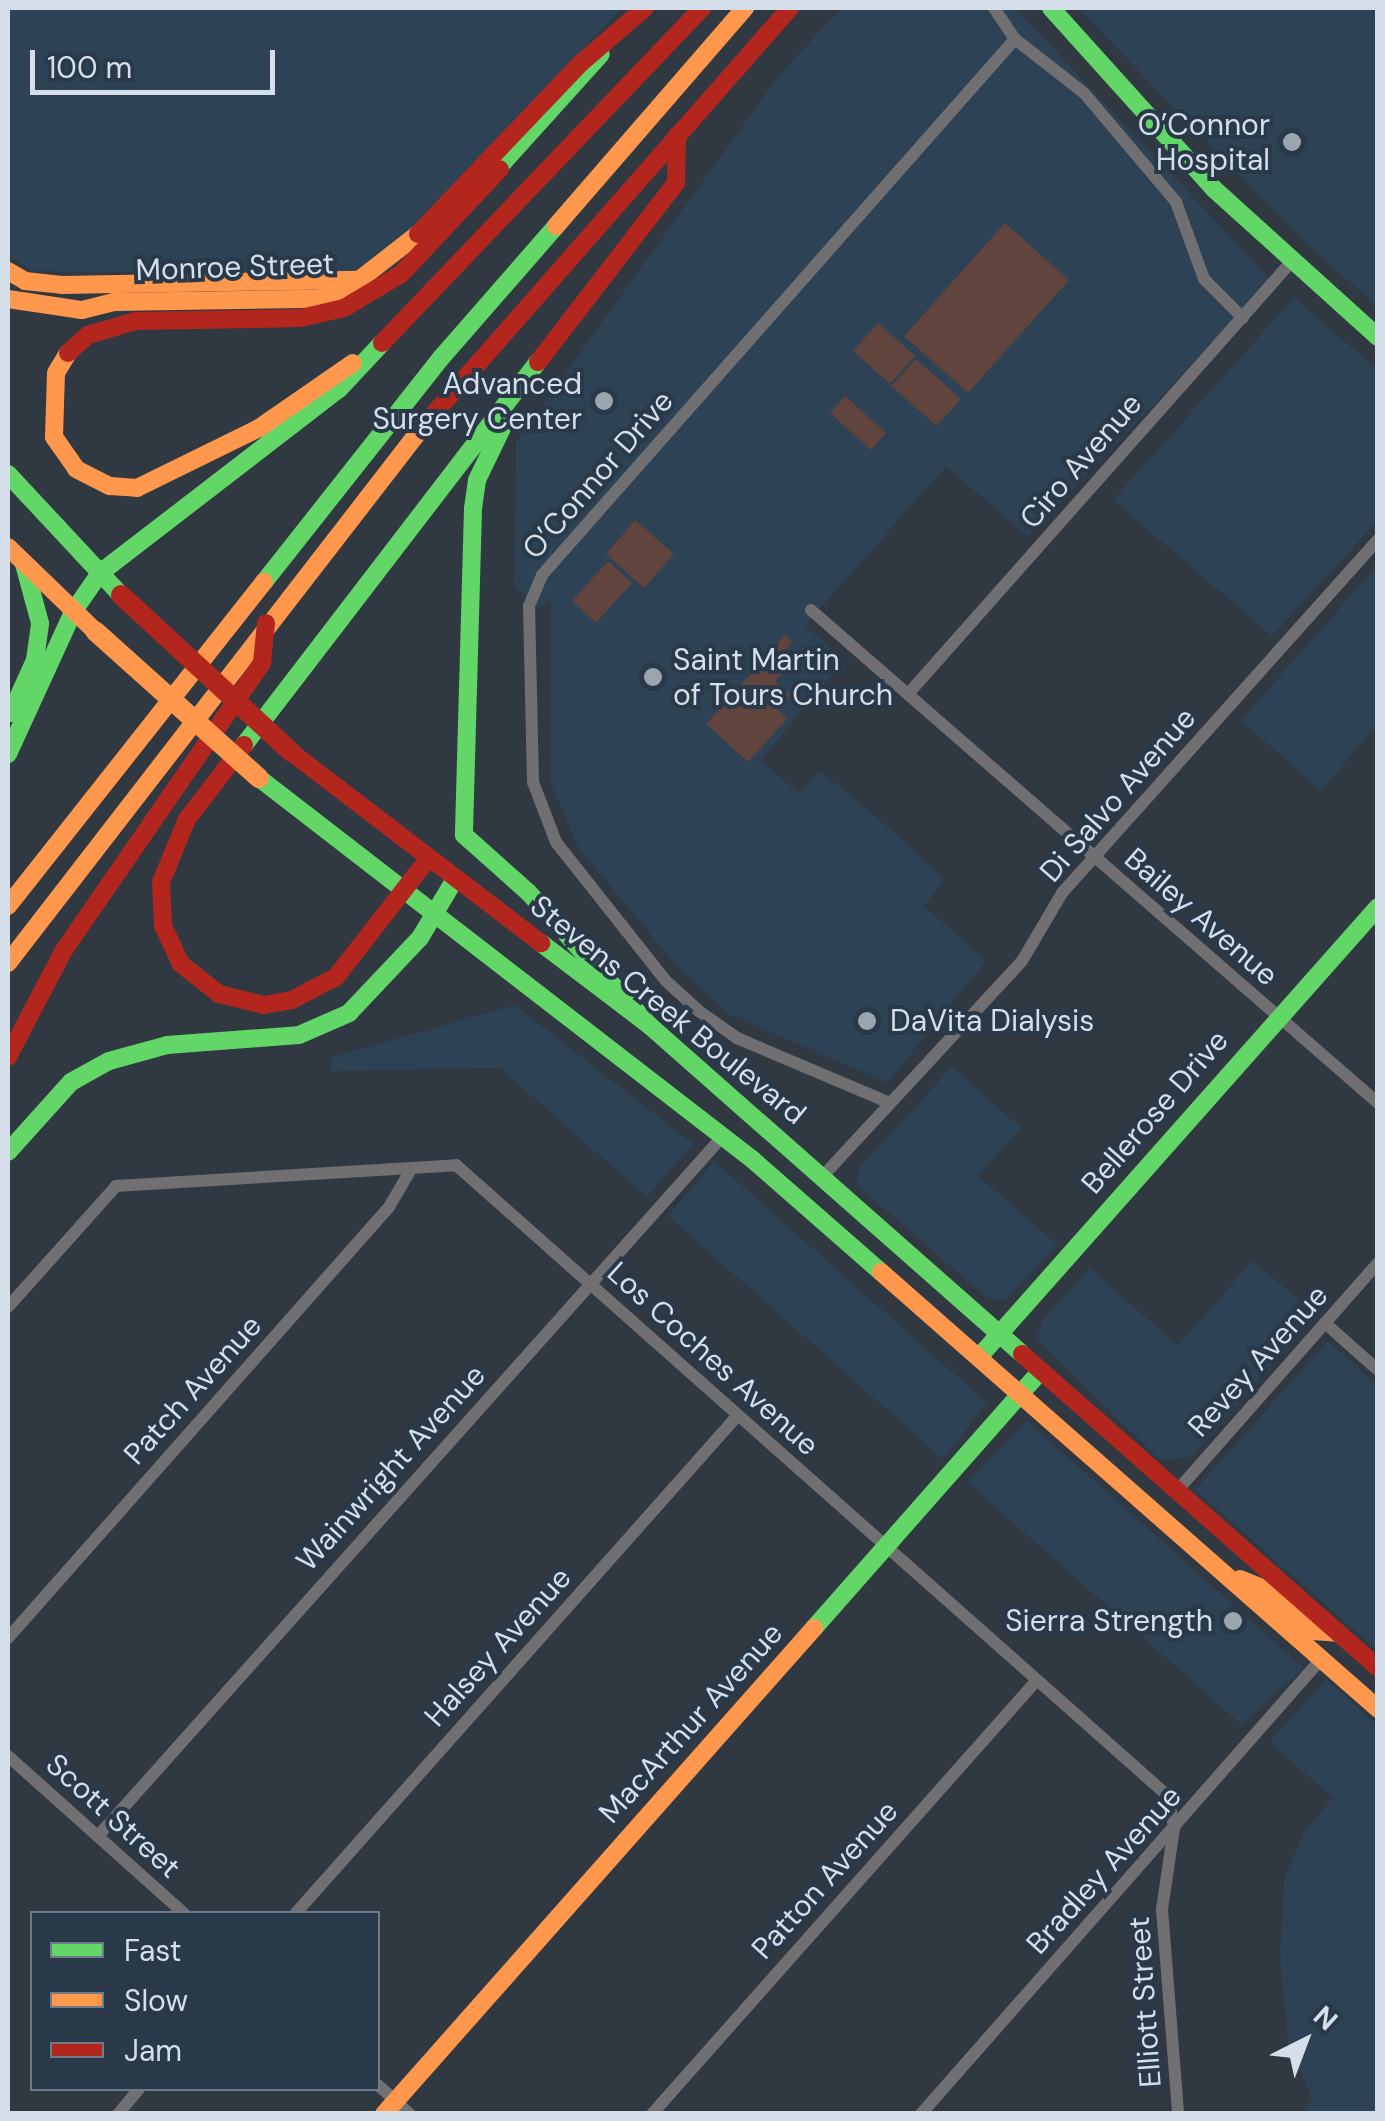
<!DOCTYPE html>
<html>
<head>
<meta charset="utf-8">
<style>
  body { margin:0 }
  #map { position:relative; width:1385px; height:2121px; overflow:hidden; background:#303942; font-family:"DM Sans",sans-serif }
  div>[style] { position:absolute }
  .built>* { inset:0; background:#2d4254 }
  .green>* { inset:0; background:#60443d }
  .street>* { height:12px; margin:-6px; padding:0 6px; transform-origin:6px; border-radius:6px; background:#706f71 }
  .fast>* { height:18px; margin:-9px; padding:0 9px; transform-origin:9px; border-radius:9px; background:#63d668 }
  .slow>* { height:18px; margin:-9px; padding:0 9px; transform-origin:9px; border-radius:9px; background:#ff974d }
  .jam>* { height:18px; margin:-9px; padding:0 9px; transform-origin:9px; border-radius:9px; background:#b3261e }
  .slow-bridge>* { height:20px; margin:-10px; padding:0 10px; transform-origin:10px; border-radius:10px; background:#ff974d }
  .jam-bridge>* { height:20px; margin:-10px; padding:0 10px; transform-origin:10px; border-radius:10px; background:#b3261e }
  .dots>* { width:28px; height:28px; translate:-50% -50%; box-sizing:border-box; border:5px solid #293949; border-radius:50% }
  span { translate:-50% -50%; white-space:nowrap; text-align:center; line-height:1.15; -webkit-text-stroke:8px #293949; paint-order:stroke }
  .poi-label { font-size:30px; color:#d5dfe9 }
  .right { translate:-100% -50%; text-align:right }
  .left { translate:0 -50%; text-align:left }
  .street-label { font-size:30px; color:#d5dfe9 }
  .frame { position:absolute; inset:0; border:10px solid #d5dfe9; pointer-events:none }
  .legend { position:absolute; left:30px; top:1911px; width:350px; height:180px; box-sizing:border-box; background:#293949; border:2px solid #6e7b89; margin:0; padding:12px 18px; list-style:none; font-size:30px; color:#d5dfe9 }
  .legend li { display:flex; align-items:center; gap:20px; height:50px }
  .legend b { width:50px; border:2px solid #6e7b89 }
  .north { position:absolute; left:1255px; top:1991px; width:100px; height:100px; -webkit-text-stroke:8px #293949; paint-order:stroke; rotate:42deg; font-size:28px; font-weight:700; line-height:40px; text-align:center; color:#d5dfe9 }
  .north::after { content:''; display:block; margin:auto; width:35px; height:45px; background:#d5dfe9; clip-path:polygon(50% 0,100% 100%,50% 72%,0 100%) }
  .scale { position:absolute; left:30px; top:50px; width:245px; height:45px; box-sizing:border-box; border:5px solid #d5dfe9; border-top:0; padding-left:12px; font-size:30px; line-height:35px; white-space:nowrap; color:#d5dfe9; -webkit-text-stroke:8px #293949; paint-order:stroke }
</style>
</head>
<body>
<div id="map">
  <div class="built">
    <i style="clip-path:polygon(8px 8px,621px 8px,394px 260px,353px 273px,32px 271px,8px 255px)"></i>
    <i style="clip-path:polygon(842px 8px,1015px 8px,1271px 280px,1028px 537px,946px 466px,805px 626px,844px 660px,761px 760px,798px 793px,819px 771px,864px 806px,945px 879px,924px 906px,986px 961px,887px 1083px,729px 1014px,676px 965px,578px 847px,550px 781px,551px 600px,537px 609px,514px 586px,516px 442px,780px 74px)"></i>
    <i style="clip-path:polygon(1078px 8px,1377px 8px,1377px 306px,1303px 241px)"></i>
    <i style="clip-path:polygon(1294px 298px,1377px 369px,1377px 521px,1272px 636px,1113px 500px)"></i>
    <i style="clip-path:polygon(1377px 566px,1377px 725px,1321px 791px,1241px 720px)"></i>
    <i style="clip-path:polygon(515px 1005px,693px 1144px,647px 1197px,500px 1068px,331px 1071px,331px 1057px)"></i>
    <i style="clip-path:polygon(952px 1067px,1021px 1128px,978px 1176px,1058px 1245px,1004px 1301px,987px 1298px,857px 1185px,859px 1168px)"></i>
    <i style="clip-path:polygon(714px 1161px,987px 1403px,943px 1459px,668px 1216px)"></i>
    <i style="clip-path:polygon(1253px 1260px,1316px 1316px,1192px 1457px,1160px 1460px,1037px 1339px,1043px 1319px,1090px 1268px,1178px 1346px)"></i>
    <i style="clip-path:polygon(1328px 1341px,1377px 1385px,1377px 1650px,1195px 1490px)"></i>
    <i style="clip-path:polygon(1027px 1421px,1304px 1668px,1242px 1725px,967px 1482px)"></i>
    <i style="clip-path:polygon(1326px 1679px,1377px 1725px,1377px 2113px,1303px 2113px,1312px 2098px,1288px 2043px,1280px 1961px,1284px 1879px,1304px 1831px,1333px 1798px,1270px 1742px)"></i>
  </div>
  <div class="green">
    <i style="clip-path:polygon(1005px 223px,1069px 280px,968px 393px,904px 336px)"></i>
    <i style="clip-path:polygon(878px 323px,915px 356px,890px 384px,853px 351px)"></i>
    <i style="clip-path:polygon(916px 359px,961px 399px,937px 426px,891px 386px)"></i>
    <i style="clip-path:polygon(845px 396px,886px 433px,871px 450px,830px 413px)"></i>
    <i style="clip-path:polygon(635px 520px,674px 554px,644px 588px,606px 554px)"></i>
    <i style="clip-path:polygon(608px 561px,632px 583px,596px 623px,572px 601px)"></i>
    <i style="clip-path:polygon(785px 635px,792px 642px,774px 663px,783px 672px,775px 681px,791px 695px,778px 710px,787px 719px,748px 762px,706px 724px)"></i>
  </div>
  <div class="street">
    <i style="left:994px;top:8px;width:37px;rotate:56deg"></i>
    <i style="left:1015px;top:39px;width:88px;rotate:38deg"></i>
    <i style="left:1084px;top:93px;width:143px;rotate:49.8deg"></i>
    <i style="left:1176px;top:202px;width:82px;rotate:70deg"></i>
    <i style="left:1204px;top:279px;width:55px;rotate:45deg"></i>
    <i style="left:811px;top:610px;width:751px;rotate:41.01deg"></i>
    <i style="left:908px;top:694px;width:579px;rotate:-48.43deg"></i>
    <i style="left:890px;top:1103px;width:166px;rotate:-157deg"></i>
    <i style="left:737px;top:1038px;width:47px;rotate:-144.6deg"></i>
    <i style="left:699px;top:1011px;width:45px;rotate:-137.7deg"></i>
    <i style="left:666px;top:981px;width:177px;rotate:-128.4deg"></i>
    <i style="left:556px;top:842px;width:64px;rotate:-111deg"></i>
    <i style="left:533px;top:782px;width:176px;rotate:-91.3deg"></i>
    <i style="left:529px;top:606px;width:34px;rotate:-67deg"></i>
    <i style="left:542px;top:575px;width:715px;rotate:-48.57deg"></i>
    <i style="left:822px;top:1177px;width:294px;rotate:-47.2deg"></i>
    <i style="left:1022px;top:961px;width:79px;rotate:-59.5deg"></i>
    <i style="left:1062px;top:893px;width:474px;rotate:-48.2deg"></i>
    <i style="left:8px;top:1307px;width:162px;rotate:-48.2deg"></i>
    <i style="left:116px;top:1186px;width:341px;rotate:-3.5deg"></i>
    <i style="left:456px;top:1165px;width:951px;rotate:41.55deg"></i>
    <i style="left:1168px;top:1796px;width:33px;rotate:79deg"></i>
    <i style="left:1174px;top:1828px;width:82px;rotate:98.4deg"></i>
    <i style="left:1162px;top:1909px;width:206px;rotate:85.5deg"></i>
    <i style="left:1325px;top:1323px;width:71px;rotate:41.6deg"></i>
    <i style="left:1176px;top:1492px;width:305px;rotate:-48.6deg"></i>
    <i style="left:8px;top:1638px;width:575px;rotate:-48.52deg"></i>
    <i style="left:389px;top:1207px;width:42px;rotate:-59.7deg"></i>
    <i style="left:8px;top:1756px;width:237px;rotate:41.8deg"></i>
    <i style="left:98px;top:1836px;width:938px;rotate:-48.24deg"></i>
    <i style="left:295px;top:1914px;width:667px;rotate:-48.4deg"></i>
    <i style="left:378px;top:2085px;width:43px;rotate:42.2deg"></i>
    <i style="left:118px;top:2114px;width:34px;rotate:-50deg"></i>
    <i style="left:652px;top:2114px;width:580px;rotate:-48.42deg"></i>
    <i style="left:921px;top:2114px;width:607px;rotate:-48.67deg"></i>
  </div>
  <div class="fast">
    <i style="left:1051px;top:8px;width:244px;rotate:48deg"></i>
    <i style="left:1214px;top:189px;width:221px;rotate:42.1deg"></i>
    <i style="left:491px;top:176px;width:164px;rotate:-48deg"></i>
    <i style="left:503px;top:426px;width:60px;rotate:115.7deg"></i>
    <i style="left:477px;top:480px;width:29px;rotate:98deg"></i>
    <i style="left:473px;top:509px;width:326px;rotate:91.6deg"></i>
    <i style="left:464px;top:835px;width:86px;rotate:41.7deg"></i>
    <i style="left:528px;top:892px;width:180px;rotate:47.7deg"></i>
    <i style="left:8px;top:474px;width:166px;rotate:47deg"></i>
    <i style="left:264px;top:582px;width:285px;rotate:-51.7deg"></i>
    <i style="left:441px;top:358px;width:175px;rotate:-48.9deg"></i>
    <i style="left:11px;top:713px;width:58px;rotate:-65.6deg"></i>
    <i style="left:35px;top:660px;width:37px;rotate:-82deg"></i>
    <i style="left:40px;top:623px;width:61px;rotate:-105.2deg"></i>
    <i style="left:244px;top:745px;width:483px;rotate:-52.5deg"></i>
    <i style="left:8px;top:754px;width:156px;rotate:-65.4deg"></i>
    <i style="left:73px;top:612px;width:47px;rotate:-55.3deg"></i>
    <i style="left:100px;top:573px;width:302px;rotate:-37.6deg"></i>
    <i style="left:339px;top:389px;width:63px;rotate:-46.9deg"></i>
    <i style="left:259px;top:778px;width:624px;rotate:37.71deg"></i>
    <i style="left:753px;top:1160px;width:170px;rotate:41.2deg"></i>
    <i style="left:541px;top:943px;width:136px;rotate:37.2deg"></i>
    <i style="left:649px;top:1025px;width:497px;rotate:41.4deg"></i>
    <i style="left:8px;top:1152px;width:94px;rotate:-48deg"></i>
    <i style="left:71px;top:1082px;width:43px;rotate:-28.9deg"></i>
    <i style="left:109px;top:1061px;width:60px;rotate:-15.4deg"></i>
    <i style="left:167px;top:1045px;width:132px;rotate:-4.3deg"></i>
    <i style="left:299px;top:1035px;width:55px;rotate:-23.7deg"></i>
    <i style="left:349px;top:1013px;width:103px;rotate:-46.6deg"></i>
    <i style="left:420px;top:938px;width:69px;rotate:-59.3deg"></i>
    <i style="left:979px;top:1357px;width:601px;rotate:-48.44deg"></i>
    <i style="left:814px;top:1628px;width:341px;rotate:-48.6deg"></i>
  </div>
  <div class="slow">
    <i style="left:556px;top:226px;width:289px;rotate:-49.1deg"></i>
    <i style="left:8px;top:271px;width:20px;rotate:30deg"></i>
    <i style="left:25px;top:281px;width:37px;rotate:6deg"></i>
    <i style="left:62px;top:285px;width:297px;rotate:-1deg"></i>
    <i style="left:359px;top:280px;width:75px;rotate:-37.9deg"></i>
    <i style="left:8px;top:299px;width:75px;rotate:8.5deg"></i>
    <i style="left:82px;top:310px;width:34px;rotate:-14deg"></i>
    <i style="left:115px;top:302px;width:200px;rotate:-0.9deg"></i>
    <i style="left:315px;top:299px;width:44px;rotate:-11.8deg"></i>
    <i style="left:68px;top:353px;width:23px;rotate:121deg"></i>
    <i style="left:56px;top:373px;width:64px;rotate:91.8deg"></i>
    <i style="left:54px;top:437px;width:39px;rotate:55deg"></i>
    <i style="left:76px;top:469px;width:38px;rotate:27deg"></i>
    <i style="left:110px;top:486px;width:27px;rotate:4deg"></i>
    <i style="left:137px;top:488px;width:136px;rotate:-26.2deg"></i>
    <i style="left:259px;top:428px;width:114px;rotate:-34.7deg"></i>
    <i style="left:8px;top:547px;width:121px;rotate:44deg"></i>
    <i style="left:8px;top:906px;width:413px;rotate:-51.7deg"></i>
    <i style="left:8px;top:963px;width:680px;rotate:-52.29deg"></i>
    <i style="left:881px;top:1272px;width:662px;rotate:41.32deg"></i>
    <i style="left:1240px;top:1579px;width:29px;rotate:22deg"></i>
    <i style="left:1267px;top:1590px;width:61px;rotate:42.3deg"></i>
    <i style="left:1312px;top:1631px;width:26px;rotate:4deg"></i>
    <i style="left:384px;top:2114px;width:649px;rotate:-48.5deg"></i>
  </div>
  <div class="jam">
    <i style="left:418px;top:234px;width:236px;rotate:-46.4deg"></i>
    <i style="left:581px;top:63px;width:84px;rotate:-40.7deg"></i>
    <i style="left:382px;top:343px;width:463px;rotate:-46.3deg"></i>
    <i style="left:68px;top:353px;width:27px;rotate:-42deg"></i>
    <i style="left:88px;top:335px;width:50px;rotate:-16.3deg"></i>
    <i style="left:136px;top:321px;width:165px;rotate:-1deg"></i>
    <i style="left:301px;top:318px;width:44px;rotate:-13.1deg"></i>
    <i style="left:344px;top:308px;width:66px;rotate:-30.8deg"></i>
    <i style="left:401px;top:274px;width:144px;rotate:-46.7deg"></i>
    <i style="left:538px;top:362px;width:226px;rotate:-52.4deg"></i>
    <i style="left:676px;top:183px;width:48px;rotate:-88.8deg"></i>
    <i style="left:424px;top:425px;width:555px;rotate:-48.73deg"></i>
    <i style="left:244px;top:745px;width:93px;rotate:127.6deg"></i>
    <i style="left:187px;top:819px;width:68px;rotate:112.4deg"></i>
    <i style="left:161px;top:882px;width:44px;rotate:87.4deg"></i>
    <i style="left:163px;top:926px;width:42px;rotate:64.7deg"></i>
    <i style="left:181px;top:964px;width:48px;rotate:38.3deg"></i>
    <i style="left:219px;top:994px;width:46px;rotate:13.7deg"></i>
    <i style="left:264px;top:1005px;width:28px;rotate:-10deg"></i>
    <i style="left:292px;top:1000px;width:50px;rotate:-27.6deg"></i>
    <i style="left:336px;top:977px;width:148px;rotate:-52.1deg"></i>
    <i style="left:291px;top:752px;width:315px;rotate:37.4deg"></i>
    <i style="left:8px;top:1057px;width:121px;rotate:-62.4deg"></i>
    <i style="left:64px;top:950px;width:349px;rotate:-55.4deg"></i>
    <i style="left:262px;top:663px;width:40px;rotate:-84.3deg"></i>
    <i style="left:1022px;top:1354px;width:475px;rotate:41.4deg"></i>
  </div>
  <div class="slow-bridge">
    <i style="left:95px;top:631px;width:220px;rotate:41.9deg"></i>
  </div>
  <div class="jam-bridge">
    <i style="left:121px;top:595px;width:231px;rotate:42.7deg"></i>
  </div>
  <div class="dots">
    <i style="left:1292px;top:142px;background:#9ba5af"></i>
    <i style="left:604px;top:401px;background:#9ba5af"></i>
    <i style="left:653px;top:677px;background:#9ba5af"></i>
    <i style="left:867px;top:1021px;background:#9ba5af"></i>
    <i style="left:1233px;top:1621px;background:#9ba5af"></i>
  </div>
  <div class="poi-label">
    <span class="right" style="left:1270px;top:142px">O’Connor<br>Hospital</span>
    <span class="right" style="left:582px;top:401px">Advanced<br>Surgery Center</span>
    <span class="left" style="left:673px;top:677px">Saint Martin<br>of Tours Church</span>
    <span class="left" style="left:890px;top:1021px">DaVita Dialysis</span>
    <span class="right" style="left:1213px;top:1621px">Sierra Strength</span>
  </div>
  <div class="street-label">
    <span style="left:235px;top:267px;rotate:-2deg">Monroe Street</span>
    <span style="left:1081px;top:461px;rotate:-49deg">Ciro Avenue</span>
    <span style="left:598px;top:475px;rotate:-49deg">O’Connor Drive</span>
    <span style="left:1118px;top:795px;rotate:-49deg">Di Salvo Avenue</span>
    <span style="left:1201px;top:917px;rotate:41deg">Bailey Avenue</span>
    <span style="left:668px;top:1010px;rotate:39deg">Stevens Creek Boulevard</span>
    <span style="left:1155px;top:1112px;rotate:-49deg">Bellerose Drive</span>
    <span style="left:713px;top:1359px;rotate:42deg">Los Coches Avenue</span>
    <span style="left:1258px;top:1361px;rotate:-48deg">Revey Avenue</span>
    <span style="left:193px;top:1390px;rotate:-48deg">Patch Avenue</span>
    <span style="left:391px;top:1468px;rotate:-48deg">Wainwright Avenue</span>
    <span style="left:498px;top:1647px;rotate:-48deg">Halsey Avenue</span>
    <span style="left:691px;top:1723px;rotate:-48deg">MacArthur Avenue</span>
    <span style="left:113px;top:1816px;rotate:42deg">Scott Street</span>
    <span style="left:1104px;top:1870px;rotate:-48deg">Bradley Avenue</span>
    <span style="left:825px;top:1880px;rotate:-48deg">Patton Avenue</span>
    <span style="left:1145px;top:2002px;rotate:-94deg">Elliott Street</span>
  </div>
  <div class="frame"></div>
  <ul class="legend">
  <li><b style="height:12px;background:#63d668"></b>Fast</li>
  <li><b style="height:12px;background:#ff974d"></b>Slow</li>
  <li><b style="height:12px;background:#b3261e"></b>Jam</li>
  </ul>
  <div class="north">N</div>
  <div class="scale">100 m</div>
</div>
</body>
</html>
